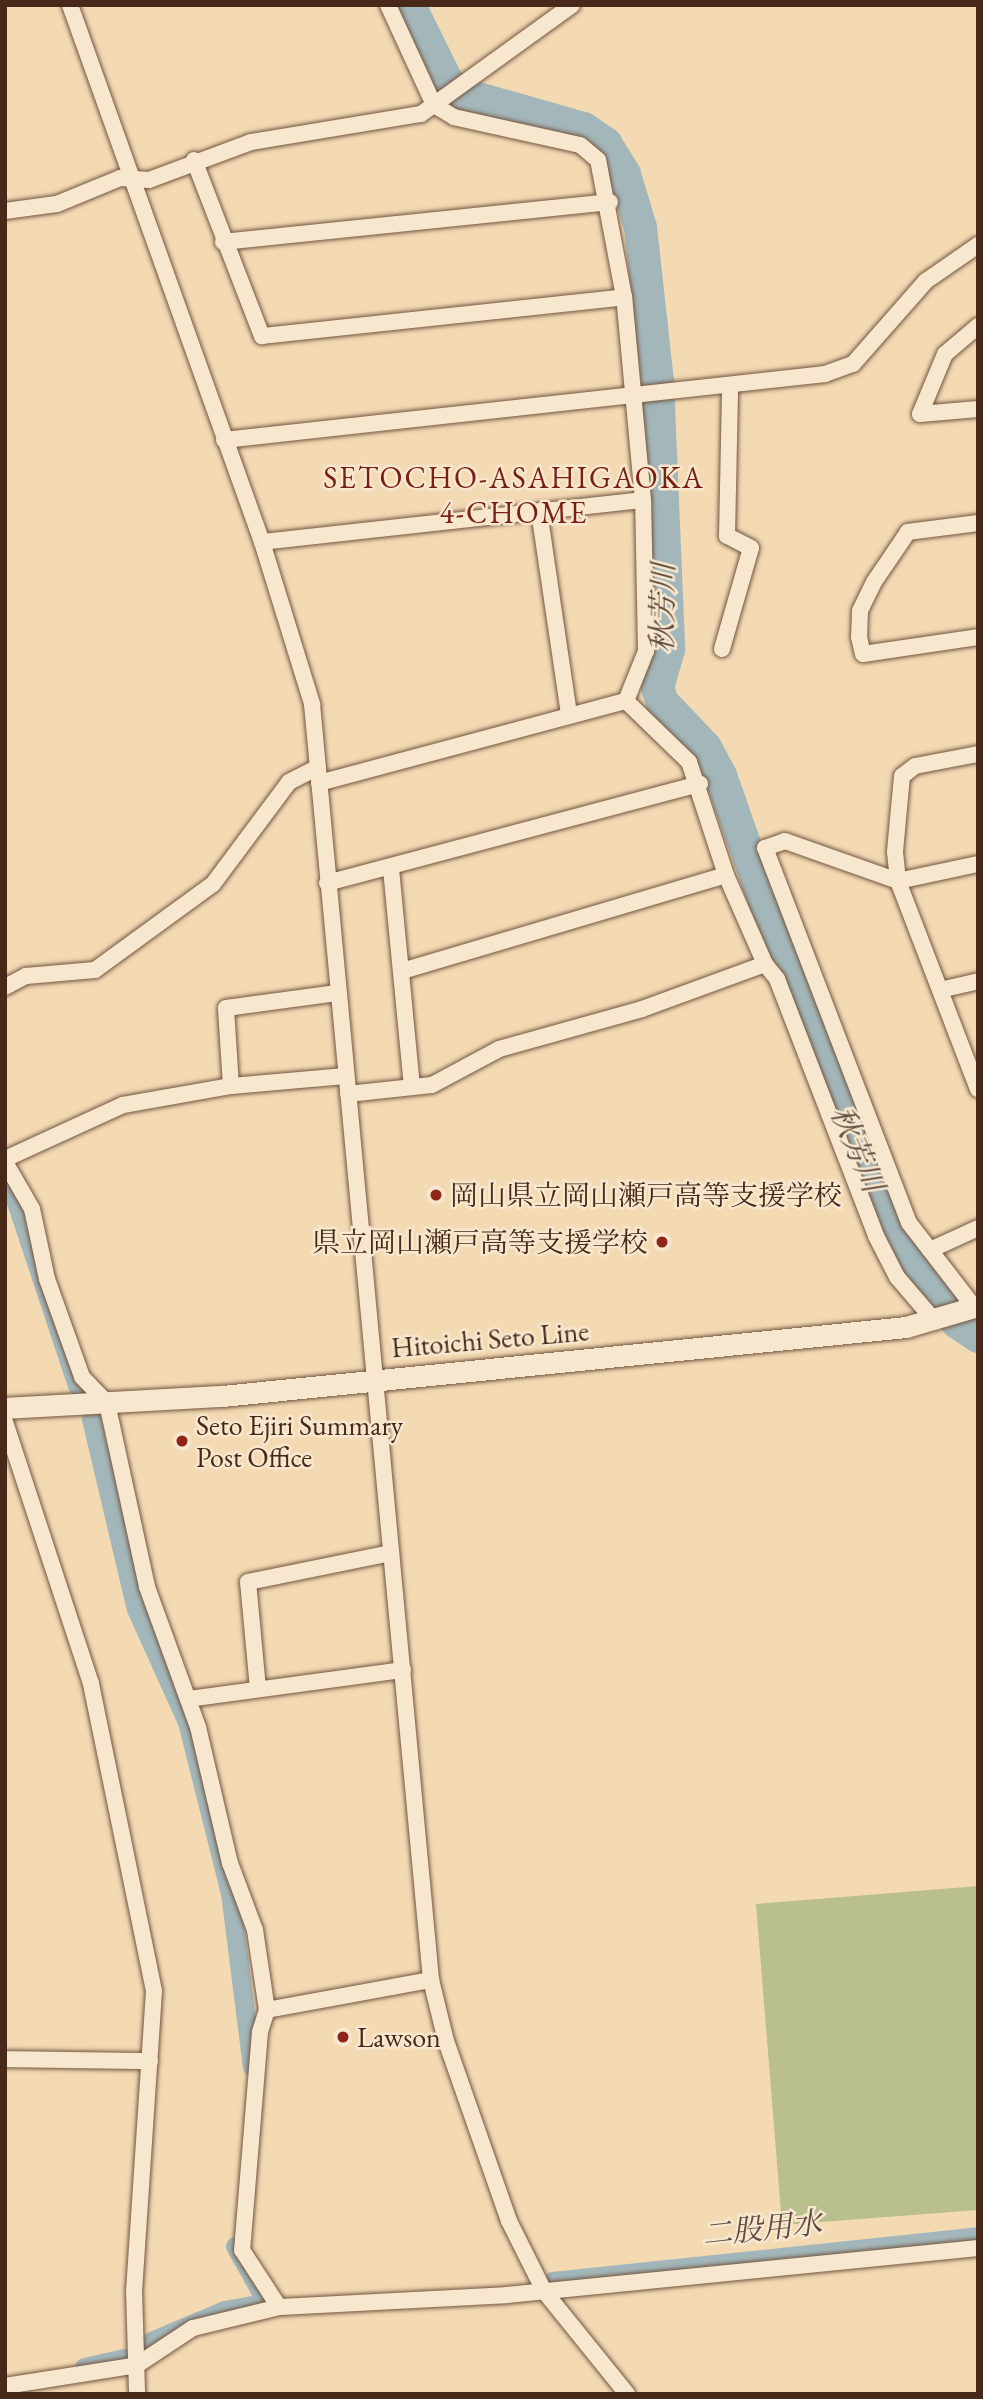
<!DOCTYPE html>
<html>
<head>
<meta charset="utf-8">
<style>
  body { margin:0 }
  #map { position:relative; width:983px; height:2399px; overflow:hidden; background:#f3dab3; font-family:"EB Garamond","Noto Serif JP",serif }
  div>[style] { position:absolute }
  .green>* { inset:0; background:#bac08d }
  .canal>* { height:19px; margin:-9.5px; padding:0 9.5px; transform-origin:9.5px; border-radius:9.5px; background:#a3b7ba }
  .river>* { height:33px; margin:-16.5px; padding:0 16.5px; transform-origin:16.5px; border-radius:16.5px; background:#a3b7ba }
  .roads { filter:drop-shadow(0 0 2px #735540) drop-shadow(0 0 2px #735540) }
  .minor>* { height:16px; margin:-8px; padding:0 8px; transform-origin:8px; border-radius:8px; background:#f7e7ce }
  .secondary>* { height:21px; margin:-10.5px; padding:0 10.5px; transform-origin:10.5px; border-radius:10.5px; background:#f7e7ce }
  .dots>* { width:19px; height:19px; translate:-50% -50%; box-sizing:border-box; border:4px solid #f7e7ce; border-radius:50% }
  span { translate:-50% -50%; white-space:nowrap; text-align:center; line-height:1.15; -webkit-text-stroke:5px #f7e7ce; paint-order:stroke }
  .poi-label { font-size:28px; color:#482919 }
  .left { translate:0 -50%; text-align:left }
  .right { translate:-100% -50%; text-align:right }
  .street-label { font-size:28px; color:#482919 }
  .neighbourhood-label { font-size:30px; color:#7a1f14; letter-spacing:2px }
  .water-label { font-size:30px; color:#5f4c41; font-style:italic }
  .frame { position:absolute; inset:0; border:7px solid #482919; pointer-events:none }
</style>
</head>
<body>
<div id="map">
  <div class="green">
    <i style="clip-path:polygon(978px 1886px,978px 2210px,782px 2225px,756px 1904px)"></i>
  </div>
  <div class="canal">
    <i style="left:8px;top:1178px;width:219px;rotate:71.6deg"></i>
    <i style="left:91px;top:1419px;width:195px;rotate:76.7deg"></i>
    <i style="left:136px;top:1609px;width:124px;rotate:65.7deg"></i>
    <i style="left:187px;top:1722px;width:176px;rotate:75.9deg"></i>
    <i style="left:230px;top:1893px;width:175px;rotate:82.8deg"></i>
    <i style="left:235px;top:2246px;width:65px;rotate:60.7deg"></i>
    <i style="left:552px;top:2281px;width:428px;rotate:-6deg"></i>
    <i style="left:151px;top:2341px;width:79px;rotate:-23deg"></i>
    <i style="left:224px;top:2310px;width:46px;rotate:-10.1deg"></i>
    <i style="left:84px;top:2367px;width:41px;rotate:-12.7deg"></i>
  </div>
  <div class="river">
    <i style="left:409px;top:5px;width:84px;rotate:63.7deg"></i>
    <i style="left:446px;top:80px;width:19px;rotate:43deg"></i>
    <i style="left:460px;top:93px;width:128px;rotate:15.9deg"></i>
    <i style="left:583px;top:128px;width:27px;rotate:34deg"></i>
    <i style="left:605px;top:143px;width:36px;rotate:58deg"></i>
    <i style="left:624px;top:174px;width:55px;rotate:73.2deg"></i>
    <i style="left:640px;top:227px;width:155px;rotate:83.7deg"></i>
    <i style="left:657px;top:381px;width:268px;rotate:87.6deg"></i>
    <i style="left:668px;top:649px;width:40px;rotate:106deg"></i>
    <i style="left:657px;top:687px;width:16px;rotate:72deg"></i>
    <i style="left:662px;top:702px;width:62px;rotate:46.3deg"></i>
    <i style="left:705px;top:747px;width:32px;rotate:62deg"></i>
    <i style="left:720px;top:775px;width:303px;rotate:70.7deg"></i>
    <i style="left:820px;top:1061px;width:195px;rotate:67.4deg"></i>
    <i style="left:895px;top:1241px;width:102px;rotate:52.6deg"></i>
    <i style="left:957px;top:1322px;width:25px;rotate:34deg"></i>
  </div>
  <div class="roads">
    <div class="minor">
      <i style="left:70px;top:5px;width:570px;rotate:70.33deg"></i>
      <i style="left:262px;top:542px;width:170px;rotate:72.8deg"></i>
      <i style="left:312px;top:704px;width:1282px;rotate:84.67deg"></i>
      <i style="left:431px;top:1980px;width:63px;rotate:76.2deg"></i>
      <i style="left:446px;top:2041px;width:191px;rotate:70.7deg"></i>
      <i style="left:509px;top:2221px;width:78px;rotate:63.4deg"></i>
      <i style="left:544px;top:2291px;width:132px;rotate:51.1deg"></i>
      <i style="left:194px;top:160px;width:189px;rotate:68.9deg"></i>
      <i style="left:262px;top:336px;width:364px;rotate:-6.1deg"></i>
      <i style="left:5px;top:211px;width:52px;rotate:-7.7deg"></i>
      <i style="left:57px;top:204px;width:68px;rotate:-22.4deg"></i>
      <i style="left:120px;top:178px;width:29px;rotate:4deg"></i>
      <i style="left:149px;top:180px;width:109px;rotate:-20.4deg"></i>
      <i style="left:251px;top:142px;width:172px;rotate:-9.4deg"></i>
      <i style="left:421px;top:114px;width:186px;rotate:-35.8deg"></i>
      <i style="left:223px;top:242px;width:389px;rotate:-5.9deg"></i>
      <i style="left:978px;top:326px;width:43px;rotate:139.7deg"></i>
      <i style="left:945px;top:354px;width:65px;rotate:112.6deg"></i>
      <i style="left:920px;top:414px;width:58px;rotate:-4.9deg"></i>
      <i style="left:224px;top:440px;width:605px;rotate:-6.27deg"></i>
      <i style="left:825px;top:374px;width:30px;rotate:-20deg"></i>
      <i style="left:853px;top:364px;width:111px;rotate:-48.7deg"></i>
      <i style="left:926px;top:281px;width:63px;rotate:-34.7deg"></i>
      <i style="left:539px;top:511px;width:205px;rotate:81.6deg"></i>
      <i style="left:978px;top:523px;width:71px;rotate:172.7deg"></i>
      <i style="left:908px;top:532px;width:60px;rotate:124.2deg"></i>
      <i style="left:874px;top:582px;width:32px;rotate:116deg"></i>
      <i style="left:860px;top:611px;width:26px;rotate:92deg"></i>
      <i style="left:859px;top:637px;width:17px;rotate:77deg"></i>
      <i style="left:863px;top:654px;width:116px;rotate:-8.4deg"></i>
      <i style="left:262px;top:542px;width:383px;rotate:-6.3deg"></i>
      <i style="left:722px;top:649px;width:105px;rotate:-74deg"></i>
      <i style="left:751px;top:548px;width:27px;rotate:-153deg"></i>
      <i style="left:727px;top:536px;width:148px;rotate:-88.8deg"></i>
      <i style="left:978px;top:754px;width:64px;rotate:169.2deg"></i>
      <i style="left:915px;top:766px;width:16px;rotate:142deg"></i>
      <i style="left:902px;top:776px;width:76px;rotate:95.3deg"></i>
      <i style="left:895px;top:852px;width:29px;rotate:84deg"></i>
      <i style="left:898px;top:881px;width:223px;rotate:69deg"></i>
      <i style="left:319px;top:783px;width:318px;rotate:-15deg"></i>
      <i style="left:391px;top:869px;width:219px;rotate:84.5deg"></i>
      <i style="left:327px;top:883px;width:386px;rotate:-14.9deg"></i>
      <i style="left:765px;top:964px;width:19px;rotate:51deg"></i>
      <i style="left:777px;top:979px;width:275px;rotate:68.9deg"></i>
      <i style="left:876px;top:1236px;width:46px;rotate:62.9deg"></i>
      <i style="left:897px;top:1277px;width:55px;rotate:49.4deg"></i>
      <i style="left:402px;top:971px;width:338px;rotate:-16.5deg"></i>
      <i style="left:5px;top:987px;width:24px;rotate:-28deg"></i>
      <i style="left:26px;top:976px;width:69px;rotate:-5deg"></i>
      <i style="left:95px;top:970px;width:146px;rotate:-36.1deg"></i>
      <i style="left:213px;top:884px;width:127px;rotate:-53.3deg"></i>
      <i style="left:289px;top:782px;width:31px;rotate:-27deg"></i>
      <i style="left:940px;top:990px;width:39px;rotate:-13deg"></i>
      <i style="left:231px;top:1086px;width:78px;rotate:-93.7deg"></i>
      <i style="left:226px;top:1008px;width:112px;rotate:-7.7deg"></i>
      <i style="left:348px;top:1094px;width:84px;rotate:-6.1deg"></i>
      <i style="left:432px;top:1085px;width:76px;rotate:-28.2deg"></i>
      <i style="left:499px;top:1049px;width:148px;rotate:-15.6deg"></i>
      <i style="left:642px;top:1009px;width:131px;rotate:-20.1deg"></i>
      <i style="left:765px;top:964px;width:97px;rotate:-113.7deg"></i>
      <i style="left:726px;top:875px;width:119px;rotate:-108.1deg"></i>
      <i style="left:689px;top:762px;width:88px;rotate:-135.9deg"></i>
      <i style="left:626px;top:701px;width:54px;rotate:-68.2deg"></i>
      <i style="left:646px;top:651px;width:151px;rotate:-91.1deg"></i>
      <i style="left:643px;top:500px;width:204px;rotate:-95.3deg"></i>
      <i style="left:624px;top:297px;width:139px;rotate:-100.7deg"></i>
      <i style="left:598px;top:160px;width:23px;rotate:-140deg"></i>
      <i style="left:580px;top:145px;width:129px;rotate:-167.5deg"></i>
      <i style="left:454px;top:117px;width:23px;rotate:-149deg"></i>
      <i style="left:434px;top:105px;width:110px;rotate:-114.7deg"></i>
      <i style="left:5px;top:1159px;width:130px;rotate:-24.6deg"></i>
      <i style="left:123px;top:1105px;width:110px;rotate:-10deg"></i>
      <i style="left:231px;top:1086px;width:115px;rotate:-5deg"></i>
      <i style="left:5px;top:1162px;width:54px;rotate:60.1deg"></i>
      <i style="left:32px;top:1209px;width:72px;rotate:77.9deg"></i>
      <i style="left:47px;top:1279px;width:104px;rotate:70.3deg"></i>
      <i style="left:82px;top:1377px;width:36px;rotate:46deg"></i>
      <i style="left:107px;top:1403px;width:188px;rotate:77.7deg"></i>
      <i style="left:147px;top:1587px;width:149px;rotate:70deg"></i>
      <i style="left:198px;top:1727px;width:140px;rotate:76.8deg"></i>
      <i style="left:230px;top:1863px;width:72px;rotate:69.5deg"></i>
      <i style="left:255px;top:1930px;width:81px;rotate:81.5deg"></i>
      <i style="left:267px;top:2010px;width:23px;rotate:108deg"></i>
      <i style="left:260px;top:2032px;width:219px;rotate:94.7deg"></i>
      <i style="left:242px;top:2250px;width:68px;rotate:57deg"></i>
      <i style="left:930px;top:1250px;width:53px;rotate:-24.6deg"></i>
      <i style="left:974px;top:1307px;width:106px;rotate:-127.7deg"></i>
      <i style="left:909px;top:1223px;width:402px;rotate:-111deg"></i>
      <i style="left:765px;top:848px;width:21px;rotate:-19deg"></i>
      <i style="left:785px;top:841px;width:120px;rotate:19.5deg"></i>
      <i style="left:898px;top:881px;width:82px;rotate:-12deg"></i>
      <i style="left:5px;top:1422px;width:276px;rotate:71.8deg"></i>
      <i style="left:91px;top:1684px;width:313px;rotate:78.4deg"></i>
      <i style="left:154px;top:1991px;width:300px;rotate:93.8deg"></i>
      <i style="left:134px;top:2290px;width:104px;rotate:88.3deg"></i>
      <i style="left:258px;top:1689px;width:107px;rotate:-95.3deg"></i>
      <i style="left:248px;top:1582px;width:146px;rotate:-11.5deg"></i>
      <i style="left:188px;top:1699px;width:217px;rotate:-7.7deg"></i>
      <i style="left:267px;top:2010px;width:167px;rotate:-10.4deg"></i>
      <i style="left:5px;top:2059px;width:145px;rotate:0.8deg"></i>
      <i style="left:5px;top:2386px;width:134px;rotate:-9deg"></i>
      <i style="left:137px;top:2365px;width:67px;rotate:-33.5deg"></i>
      <i style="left:193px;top:2328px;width:89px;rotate:-13.7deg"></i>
      <i style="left:279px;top:2307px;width:228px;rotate:-3deg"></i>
      <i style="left:507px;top:2295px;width:473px;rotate:-5.7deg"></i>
    </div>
    <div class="secondary">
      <i style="left:5px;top:1408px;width:217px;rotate:-3.2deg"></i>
      <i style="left:222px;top:1396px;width:687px;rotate:-5.76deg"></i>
      <i style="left:906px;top:1327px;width:75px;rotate:-16.3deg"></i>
    </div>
  </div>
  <div class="dots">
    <i style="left:436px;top:1195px;background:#8f2418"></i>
    <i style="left:662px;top:1242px;background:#8f2418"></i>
    <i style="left:182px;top:1441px;background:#8f2418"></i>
    <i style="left:343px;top:2037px;background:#8f2418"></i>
  </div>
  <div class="poi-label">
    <span class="left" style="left:450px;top:1195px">岡山県立岡山瀬戸高等支援学校</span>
    <span class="right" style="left:648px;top:1242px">県立岡山瀬戸高等支援学校</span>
    <span class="left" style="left:196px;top:1441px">Seto Ejiri Summary<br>Post Office</span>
    <span class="left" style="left:357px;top:2037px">Lawson</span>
  </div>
  <div class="street-label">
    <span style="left:490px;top:1339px;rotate:-5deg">Hitoichi Seto Line</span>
  </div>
  <div class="neighbourhood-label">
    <span style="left:514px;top:495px">SETOCHO-ASAHIGAOKA<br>4-CHOME</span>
  </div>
  <div class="water-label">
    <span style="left:663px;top:608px;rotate:-89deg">秋芳川</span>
    <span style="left:857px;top:1149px;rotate:67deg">秋芳川</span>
    <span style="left:762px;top:2229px;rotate:-6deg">二股用水</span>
  </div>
  <div class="frame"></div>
</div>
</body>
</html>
